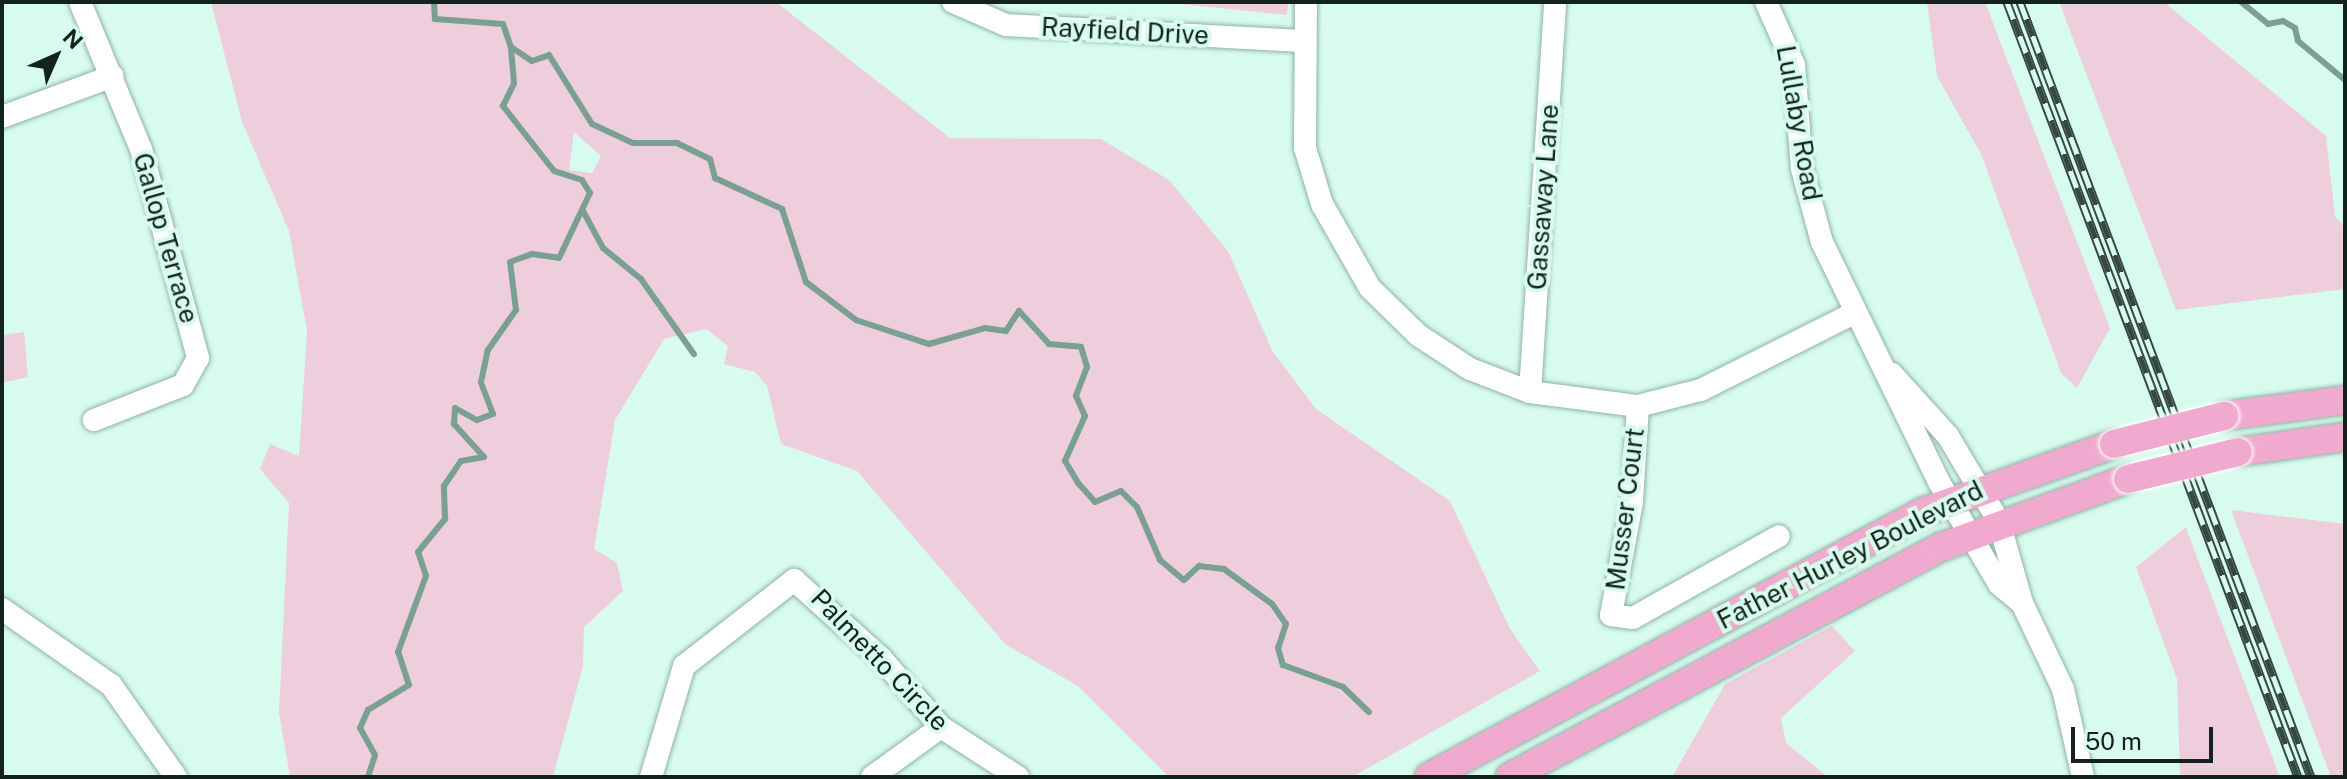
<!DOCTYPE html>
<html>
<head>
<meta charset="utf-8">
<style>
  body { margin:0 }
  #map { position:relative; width:2347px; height:779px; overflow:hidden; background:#d7fced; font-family:"Public Sans",sans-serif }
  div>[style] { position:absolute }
  .green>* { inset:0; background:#eecedc }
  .stream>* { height:6px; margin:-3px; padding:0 3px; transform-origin:3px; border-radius:3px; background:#79a091 }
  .roads { filter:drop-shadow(0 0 2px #8fb2a4) drop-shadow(0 0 2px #8fb2a4) }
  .minor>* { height:22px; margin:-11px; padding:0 11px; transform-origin:11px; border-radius:11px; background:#fff }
  .major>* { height:28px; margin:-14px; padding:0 14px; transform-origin:14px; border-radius:14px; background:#f1aacf }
  .rail>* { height:9px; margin-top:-4.5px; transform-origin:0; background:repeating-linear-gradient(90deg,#d7fced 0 18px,#364841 0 36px); box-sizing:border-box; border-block:2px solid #364841 }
  .bridges { filter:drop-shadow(0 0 2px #fff) drop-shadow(0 0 2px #fff) }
  .major-bridge>* { height:28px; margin:-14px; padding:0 14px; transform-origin:14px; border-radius:14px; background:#f1aacf }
  span { translate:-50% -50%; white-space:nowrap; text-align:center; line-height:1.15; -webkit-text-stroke:8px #d7fced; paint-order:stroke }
  .street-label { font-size:26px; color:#14221d }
  .frame { position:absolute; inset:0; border:4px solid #14221d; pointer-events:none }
  .north { position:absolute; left:16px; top:16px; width:80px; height:80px; -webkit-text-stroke:6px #d7fced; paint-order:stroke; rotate:45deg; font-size:22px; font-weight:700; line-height:32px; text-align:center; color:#14221d }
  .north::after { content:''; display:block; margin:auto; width:28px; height:36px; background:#14221d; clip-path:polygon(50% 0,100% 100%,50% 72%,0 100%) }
  .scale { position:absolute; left:2071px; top:727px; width:142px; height:36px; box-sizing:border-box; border:4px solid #14221d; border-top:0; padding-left:10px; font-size:24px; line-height:28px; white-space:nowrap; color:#14221d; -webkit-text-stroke:6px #d7fced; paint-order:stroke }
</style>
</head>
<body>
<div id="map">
  <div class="green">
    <i style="clip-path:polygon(evenodd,211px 2px,776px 2px,950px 138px,1101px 139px,1169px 180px,1228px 251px,1273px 352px,1316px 409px,1450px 501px,1510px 629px,1540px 671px,1352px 777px,1169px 777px,1078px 686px,1005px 644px,857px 471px,781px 444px,767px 386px,755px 372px,724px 364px,728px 346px,706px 329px,664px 339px,615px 420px,594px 549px,617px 563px,623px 591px,584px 627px,583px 666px,553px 777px,290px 777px,279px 713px,289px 503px,260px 469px,270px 444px,299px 456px,307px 331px,289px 231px,242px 122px,211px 2px,574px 132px,601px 156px,592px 173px,569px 170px,574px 132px)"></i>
    <i style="clip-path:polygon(1160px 2px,1288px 2px,1287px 15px)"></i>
    <i style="clip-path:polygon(1927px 2px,1985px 2px,2110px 328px,2077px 388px,2061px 373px,1981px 154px,1937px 76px)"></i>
    <i style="clip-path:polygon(2059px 2px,2164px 2px,2326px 136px,2335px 216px,2345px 227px,2345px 289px,2176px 310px)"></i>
    <i style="clip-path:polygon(24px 332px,28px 377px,2px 383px,2px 335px)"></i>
    <i style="clip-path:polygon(2231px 510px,2345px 524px,2345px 777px,2331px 777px)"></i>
    <i style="clip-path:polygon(2186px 527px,2186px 528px,2280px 777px,2180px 777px,2177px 679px,2136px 567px)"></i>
    <i style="clip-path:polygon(1832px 626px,1855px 651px,1781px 718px,1786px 743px,1828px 777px,1672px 777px,1725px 684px)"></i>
  </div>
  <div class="stream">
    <i style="left:434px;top:2px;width:17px;rotate:87deg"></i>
    <i style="left:435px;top:19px;width:68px;rotate:4.2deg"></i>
    <i style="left:503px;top:24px;width:24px;rotate:71deg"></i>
    <i style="left:511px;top:47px;width:25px;rotate:34deg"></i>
    <i style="left:532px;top:61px;width:18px;rotate:-19deg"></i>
    <i style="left:549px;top:55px;width:81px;rotate:58.1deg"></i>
    <i style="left:592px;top:124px;width:45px;rotate:24.9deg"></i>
    <i style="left:633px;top:143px;width:44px"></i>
    <i style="left:677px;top:143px;width:37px;rotate:26deg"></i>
    <i style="left:710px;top:159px;width:20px;rotate:75deg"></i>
    <i style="left:715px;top:178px;width:74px;rotate:24.8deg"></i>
    <i style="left:782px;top:209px;width:77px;rotate:71.8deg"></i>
    <i style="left:806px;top:282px;width:63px;rotate:37.2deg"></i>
    <i style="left:856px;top:320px;width:77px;rotate:18.2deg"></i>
    <i style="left:929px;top:344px;width:58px;rotate:-15.9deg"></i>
    <i style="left:985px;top:328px;width:21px;rotate:8deg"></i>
    <i style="left:1006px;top:331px;width:24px;rotate:-57deg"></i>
    <i style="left:1019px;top:311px;width:45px;rotate:47.7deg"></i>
    <i style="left:1049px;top:344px;width:32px;rotate:5deg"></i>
    <i style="left:1081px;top:347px;width:21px;rotate:73deg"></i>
    <i style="left:1087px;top:367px;width:31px;rotate:111deg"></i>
    <i style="left:1076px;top:396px;width:22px;rotate:66deg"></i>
    <i style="left:1085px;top:416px;width:49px;rotate:114deg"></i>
    <i style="left:1065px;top:461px;width:26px;rotate:59deg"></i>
    <i style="left:1078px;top:483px;width:25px;rotate:48deg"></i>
    <i style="left:1095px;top:502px;width:28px;rotate:-23deg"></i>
    <i style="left:1121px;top:491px;width:23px;rotate:45deg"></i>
    <i style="left:1137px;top:507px;width:58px;rotate:66.5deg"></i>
    <i style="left:1160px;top:560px;width:31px;rotate:40deg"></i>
    <i style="left:1184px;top:580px;width:21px;rotate:-43deg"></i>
    <i style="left:1199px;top:566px;width:25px;rotate:7deg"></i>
    <i style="left:1224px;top:569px;width:59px;rotate:36.1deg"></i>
    <i style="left:1272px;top:604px;width:24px;rotate:55deg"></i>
    <i style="left:1286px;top:624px;width:25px;rotate:108deg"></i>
    <i style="left:1278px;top:648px;width:18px;rotate:74deg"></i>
    <i style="left:1283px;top:665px;width:64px;rotate:20.1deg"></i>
    <i style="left:1343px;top:687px;width:36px;rotate:44deg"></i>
    <i style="left:2241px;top:2px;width:35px;rotate:39deg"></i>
    <i style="left:2268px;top:24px;width:15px;rotate:-11deg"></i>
    <i style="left:2283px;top:21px;width:14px;rotate:30deg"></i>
    <i style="left:2295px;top:28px;width:13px;rotate:77deg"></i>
    <i style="left:2298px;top:41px;width:61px;rotate:39.7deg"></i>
    <i style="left:583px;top:211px;width:42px;rotate:61.6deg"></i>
    <i style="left:603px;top:248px;width:49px;rotate:39.2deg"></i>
    <i style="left:641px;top:279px;width:92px;rotate:54.8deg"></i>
    <i style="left:368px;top:777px;width:23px;rotate:-72deg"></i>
    <i style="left:375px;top:755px;width:31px;rotate:-119deg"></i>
    <i style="left:360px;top:728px;width:20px;rotate:-66deg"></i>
    <i style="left:368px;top:710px;width:48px;rotate:-31.4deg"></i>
    <i style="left:409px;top:685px;width:35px;rotate:-108deg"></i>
    <i style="left:398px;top:652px;width:81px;rotate:-69.8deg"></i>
    <i style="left:426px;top:576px;width:25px;rotate:-108deg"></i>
    <i style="left:418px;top:552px;width:43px;rotate:-50.7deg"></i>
    <i style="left:445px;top:519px;width:33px;rotate:-92deg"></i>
    <i style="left:444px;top:486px;width:30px;rotate:-56deg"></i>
    <i style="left:461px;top:461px;width:23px;rotate:-10deg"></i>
    <i style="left:484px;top:457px;width:45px;rotate:-132.3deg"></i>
    <i style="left:454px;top:424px;width:16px;rotate:-86deg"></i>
    <i style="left:455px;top:408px;width:25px;rotate:29deg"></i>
    <i style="left:477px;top:420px;width:17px;rotate:-21deg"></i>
    <i style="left:493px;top:414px;width:34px;rotate:-111deg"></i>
    <i style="left:481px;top:382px;width:33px;rotate:-78deg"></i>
    <i style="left:488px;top:350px;width:49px;rotate:-55deg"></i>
    <i style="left:516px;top:310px;width:48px;rotate:-97.1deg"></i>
    <i style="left:510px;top:262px;width:23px;rotate:-20deg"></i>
    <i style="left:532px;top:254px;width:27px;rotate:8deg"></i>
    <i style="left:559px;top:258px;width:72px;rotate:-64.5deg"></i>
    <i style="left:590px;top:193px;width:15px;rotate:-122deg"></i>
    <i style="left:582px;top:180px;width:29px;rotate:-162deg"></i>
    <i style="left:554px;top:171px;width:83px;rotate:-128.1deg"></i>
    <i style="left:503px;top:106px;width:25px;rotate:-64deg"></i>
    <i style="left:514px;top:83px;width:36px;rotate:-95deg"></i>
  </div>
  <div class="roads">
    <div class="minor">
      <i style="left:80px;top:2px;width:159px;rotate:67.5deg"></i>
      <i style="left:141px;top:149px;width:217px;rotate:74.7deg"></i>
      <i style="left:198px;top:358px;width:31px;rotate:119deg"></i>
      <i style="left:183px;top:385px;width:96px;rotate:158.5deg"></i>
      <i style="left:953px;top:2px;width:58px;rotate:23.5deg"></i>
      <i style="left:1006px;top:25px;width:296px;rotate:3.1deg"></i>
      <i style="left:1306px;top:2px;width:146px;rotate:90.4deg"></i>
      <i style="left:1305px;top:148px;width:59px;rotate:73.1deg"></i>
      <i style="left:1322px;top:204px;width:97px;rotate:60.3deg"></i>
      <i style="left:1370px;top:288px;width:67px;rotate:44.4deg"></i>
      <i style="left:1418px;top:335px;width:62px;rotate:33.2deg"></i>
      <i style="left:1470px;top:369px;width:64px;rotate:21deg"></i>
      <i style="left:1530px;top:392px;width:109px;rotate:7.4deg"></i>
      <i style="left:1638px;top:406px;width:65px;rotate:-14.3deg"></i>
      <i style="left:1701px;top:390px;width:171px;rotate:-26.7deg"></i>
      <i style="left:1766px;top:2px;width:69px;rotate:66deg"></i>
      <i style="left:1794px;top:65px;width:104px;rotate:85.6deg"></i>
      <i style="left:1802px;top:169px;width:76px;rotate:74.7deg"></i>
      <i style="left:1822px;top:242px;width:267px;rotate:64deg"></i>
      <i style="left:1939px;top:482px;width:118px;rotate:59.5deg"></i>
      <i style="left:1999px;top:584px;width:30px;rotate:40deg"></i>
      <i style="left:2px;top:117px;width:118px;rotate:-20.3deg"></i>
      <i style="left:1892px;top:374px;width:84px;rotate:47.9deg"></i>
      <i style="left:1948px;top:436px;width:100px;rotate:59.3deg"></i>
      <i style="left:1999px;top:522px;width:84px;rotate:74.1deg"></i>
      <i style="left:2022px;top:603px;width:95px;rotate:64.5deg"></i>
      <i style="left:2063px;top:689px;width:90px;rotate:77.2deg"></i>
      <i style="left:1530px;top:392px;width:391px;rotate:-86.3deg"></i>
      <i style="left:1638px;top:406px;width:96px;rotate:93.6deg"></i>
      <i style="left:1632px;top:502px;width:115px;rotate:100.5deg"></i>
      <i style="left:1611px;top:615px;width:22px;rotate:8deg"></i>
      <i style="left:1633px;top:618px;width:167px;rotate:-29.3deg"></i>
      <i style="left:2px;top:609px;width:133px;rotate:34.9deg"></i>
      <i style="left:111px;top:685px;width:113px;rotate:54.8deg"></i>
      <i style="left:651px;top:777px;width:116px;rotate:-73.4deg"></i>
      <i style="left:684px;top:666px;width:140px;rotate:-38deg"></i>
      <i style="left:794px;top:580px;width:117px;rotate:41.9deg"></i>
      <i style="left:881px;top:658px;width:91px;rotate:49deg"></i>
      <i style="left:941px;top:727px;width:92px;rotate:33deg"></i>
      <i style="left:872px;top:777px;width:85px;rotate:-35.9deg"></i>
    </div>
    <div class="major">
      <i style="left:2224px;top:416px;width:122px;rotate:-7.5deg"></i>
      <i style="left:2238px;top:452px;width:108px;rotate:-8deg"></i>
      <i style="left:1429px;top:777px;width:561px;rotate:-28.21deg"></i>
      <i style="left:1923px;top:512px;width:203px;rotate:-19.6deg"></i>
      <i style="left:1510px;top:777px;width:489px;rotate:-28.1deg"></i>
      <i style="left:1941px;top:547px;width:199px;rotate:-20deg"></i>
    </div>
  </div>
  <div class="rail">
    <i style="left:2007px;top:2px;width:828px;rotate:69.42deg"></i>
    <i style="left:2020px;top:2px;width:828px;rotate:69.42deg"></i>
  </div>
  <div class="bridges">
    <div class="major-bridge">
      <i style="left:2114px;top:444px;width:114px;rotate:-14.3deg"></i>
      <i style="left:2128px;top:479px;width:113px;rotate:-13.8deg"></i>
    </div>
  </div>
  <div class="street-label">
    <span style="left:1125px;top:31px;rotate:3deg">Rayfield Drive</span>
    <span style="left:1799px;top:123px;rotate:80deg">Lullaby Road</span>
    <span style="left:1543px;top:197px;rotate:-86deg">Gassaway Lane</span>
    <span style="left:166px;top:238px;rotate:74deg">Gallop Terrace</span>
    <span style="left:1625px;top:509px;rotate:-83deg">Musser Court</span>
    <span style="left:1850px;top:555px;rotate:-27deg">Father Hurley Boulevard</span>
    <span style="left:880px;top:660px;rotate:46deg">Palmetto Circle</span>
  </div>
  <div class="frame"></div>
  <div class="north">N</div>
  <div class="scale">50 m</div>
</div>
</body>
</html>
